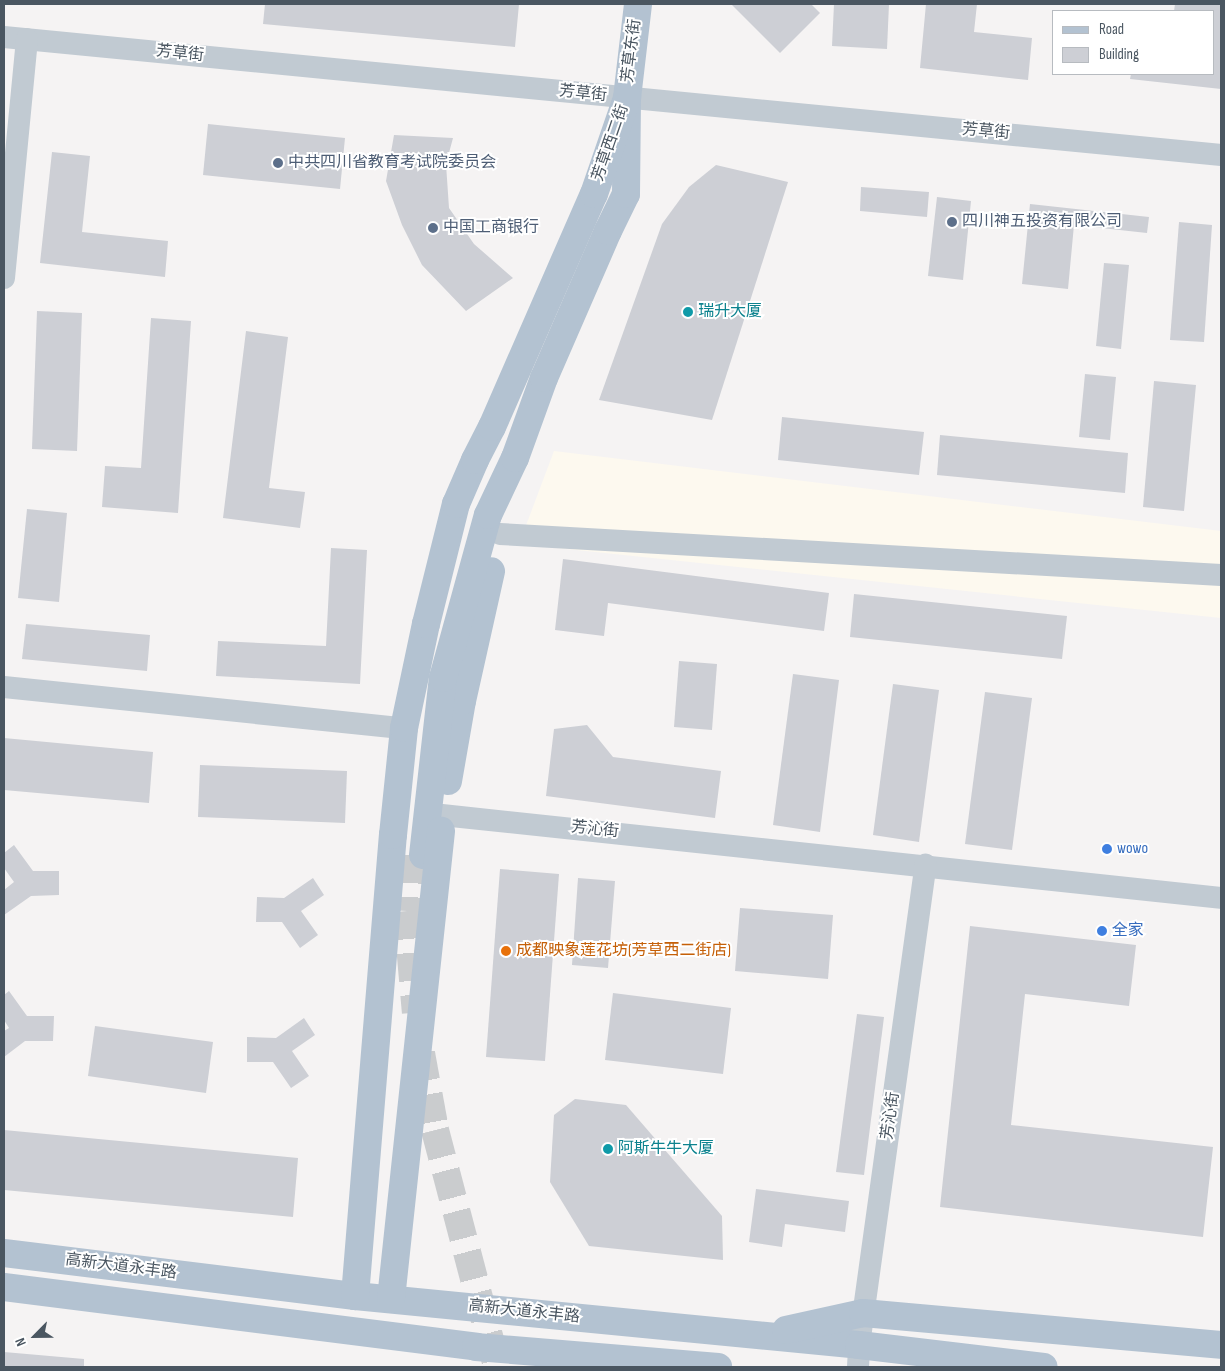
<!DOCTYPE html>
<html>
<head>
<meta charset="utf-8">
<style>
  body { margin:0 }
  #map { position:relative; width:1225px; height:1371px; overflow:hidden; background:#f5f3f3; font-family:"Sofia Sans Condensed","Noto Sans SC",sans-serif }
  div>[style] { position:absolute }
  .commercial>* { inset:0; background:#fdf9ef }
  .building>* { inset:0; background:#cdcfd5 }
  .major-tunnel>* { height:28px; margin-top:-14px; transform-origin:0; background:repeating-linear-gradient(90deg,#caccce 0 28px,transparent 0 42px) }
  .minor>* { height:22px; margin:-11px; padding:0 11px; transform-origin:11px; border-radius:11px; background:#c1cad2 }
  .major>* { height:28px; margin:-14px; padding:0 14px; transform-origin:14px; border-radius:14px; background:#b3c2d1 }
  .dots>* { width:14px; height:14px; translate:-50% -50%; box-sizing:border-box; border:2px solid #fff; border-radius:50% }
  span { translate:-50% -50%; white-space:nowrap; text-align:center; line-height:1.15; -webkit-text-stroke:4px #fff; paint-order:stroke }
  .street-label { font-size:16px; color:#4a5661 }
  .service-label { font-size:16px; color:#4e5e75 }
  .left { translate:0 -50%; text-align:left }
  .culture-label { font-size:16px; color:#0d838f }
  .shop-label { font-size:16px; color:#366cbe }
  .food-label { font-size:16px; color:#c56008 }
  .frame { position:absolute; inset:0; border:5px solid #4a5661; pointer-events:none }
  .legend { position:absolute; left:1052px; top:10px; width:162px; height:65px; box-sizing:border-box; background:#fff; border:1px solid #b7bbc0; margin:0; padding:6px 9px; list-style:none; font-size:15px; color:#4a5661 }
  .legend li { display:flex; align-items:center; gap:10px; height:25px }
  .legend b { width:25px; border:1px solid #b7bbc0 }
  .north { position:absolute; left:10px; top:1311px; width:50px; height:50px; -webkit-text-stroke:4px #fff; paint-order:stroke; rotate:247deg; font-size:14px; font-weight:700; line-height:20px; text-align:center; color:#4a5661 }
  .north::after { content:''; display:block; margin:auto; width:18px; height:22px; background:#4a5661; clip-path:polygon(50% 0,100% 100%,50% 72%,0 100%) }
</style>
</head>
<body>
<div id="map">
  <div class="commercial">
    <i style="clip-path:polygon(554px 451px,1221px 531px,1221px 618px,519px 544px)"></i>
  </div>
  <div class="building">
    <i style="clip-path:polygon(265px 4px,519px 4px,515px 47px,263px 24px)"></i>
    <i style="clip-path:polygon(731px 4px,811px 4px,820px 13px,780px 53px)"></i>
    <i style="clip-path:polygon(834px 4px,889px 4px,887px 49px,832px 46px)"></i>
    <i style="clip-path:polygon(926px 4px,977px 4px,974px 32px,1032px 38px,1028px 80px,920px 68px)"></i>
    <i style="clip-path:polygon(1175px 4px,1221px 4px,1221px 89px,1130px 79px,1131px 74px,1214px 74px,1214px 11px,1174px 11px)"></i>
    <i style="clip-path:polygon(208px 124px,345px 138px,340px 189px,203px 175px)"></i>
    <i style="clip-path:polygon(394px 135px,453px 138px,446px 164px,449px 208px,474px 244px,513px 278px,466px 311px,422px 265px,402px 225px,386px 181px)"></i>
    <i style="clip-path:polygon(52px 152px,90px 156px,82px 232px,168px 241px,165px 277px,40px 263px)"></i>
    <i style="clip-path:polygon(716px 165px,788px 182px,712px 420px,599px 400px,662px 224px,689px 187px)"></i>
    <i style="clip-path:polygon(861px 187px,929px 192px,927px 217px,860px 211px)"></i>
    <i style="clip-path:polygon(937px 197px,971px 201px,963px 280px,928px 276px)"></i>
    <i style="clip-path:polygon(1030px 204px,1149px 217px,1147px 233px,1074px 225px,1068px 289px,1022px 284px)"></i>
    <i style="clip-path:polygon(1179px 222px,1212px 225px,1204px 342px,1170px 340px)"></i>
    <i style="clip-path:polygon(1104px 263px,1129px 265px,1121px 349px,1096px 346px)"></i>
    <i style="clip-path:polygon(37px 311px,82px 313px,77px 451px,32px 449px)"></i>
    <i style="clip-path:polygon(151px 318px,191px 321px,178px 513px,102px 507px,105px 466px,141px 468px)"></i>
    <i style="clip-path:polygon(246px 331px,288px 337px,269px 488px,305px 492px,300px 528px,223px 518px)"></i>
    <i style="clip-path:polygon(1085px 374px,1116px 377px,1110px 440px,1079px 437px)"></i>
    <i style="clip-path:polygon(1154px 381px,1196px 385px,1184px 511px,1143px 507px)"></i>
    <i style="clip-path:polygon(782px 417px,924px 432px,919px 475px,778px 460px)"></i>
    <i style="clip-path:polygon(940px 435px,1128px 453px,1125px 493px,937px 475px)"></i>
    <i style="clip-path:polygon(27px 509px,67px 513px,59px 602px,18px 598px)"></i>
    <i style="clip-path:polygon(331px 548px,367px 550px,360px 684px,216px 676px,218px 641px,326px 646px)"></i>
    <i style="clip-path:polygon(563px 559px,829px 593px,824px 631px,608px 603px,604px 636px,555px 630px)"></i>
    <i style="clip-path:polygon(854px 594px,1067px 616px,1062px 659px,850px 637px)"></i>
    <i style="clip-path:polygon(26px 624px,150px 635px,147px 671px,22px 659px)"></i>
    <i style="clip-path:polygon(679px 661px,717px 664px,712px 730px,674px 727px)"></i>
    <i style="clip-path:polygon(793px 674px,839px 680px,820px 832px,773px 825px)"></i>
    <i style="clip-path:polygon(893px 684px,939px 690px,919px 842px,873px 835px)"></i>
    <i style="clip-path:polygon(985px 692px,1032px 698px,1012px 850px,965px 844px)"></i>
    <i style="clip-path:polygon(587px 725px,613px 757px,721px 771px,715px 818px,546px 796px,554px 729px)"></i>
    <i style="clip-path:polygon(4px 738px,153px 752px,149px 803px,4px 790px)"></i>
    <i style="clip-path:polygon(200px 765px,347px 771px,345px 823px,198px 817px)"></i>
    <i style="clip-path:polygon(14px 845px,33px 871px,59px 871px,59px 895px,31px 896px,4px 915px,4px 890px,14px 882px,4px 868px,4px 853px)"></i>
    <i style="clip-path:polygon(500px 869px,559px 874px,545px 1061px,486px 1057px)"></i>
    <i style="clip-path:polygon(313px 878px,324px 895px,301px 911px,318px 935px,300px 948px,282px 922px,256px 922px,257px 897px,284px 898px)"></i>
    <i style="clip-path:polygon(578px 878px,615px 881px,608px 968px,572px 965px)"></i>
    <i style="clip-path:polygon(740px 908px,833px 915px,828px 979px,735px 971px)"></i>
    <i style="clip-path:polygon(970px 926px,1136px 945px,1129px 1006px,1025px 994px,1011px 1125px,1213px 1147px,1203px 1237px,940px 1207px)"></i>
    <i style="clip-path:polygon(9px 991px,27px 1016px,54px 1016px,53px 1041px,25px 1041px,4px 1057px,4px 1031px,9px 1028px,4px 1020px,4px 995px)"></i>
    <i style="clip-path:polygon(613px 993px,731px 1008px,723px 1074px,605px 1060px)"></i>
    <i style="clip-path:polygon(857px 1014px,884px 1017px,864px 1175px,836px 1172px)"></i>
    <i style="clip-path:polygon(304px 1018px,315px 1035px,292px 1051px,309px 1076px,291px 1088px,273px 1062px,247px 1062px,247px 1037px,276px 1038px)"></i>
    <i style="clip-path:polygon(95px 1026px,213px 1042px,206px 1093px,88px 1076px)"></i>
    <i style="clip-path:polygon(575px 1099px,626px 1105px,722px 1216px,723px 1260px,589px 1246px,550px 1182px,554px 1115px)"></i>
    <i style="clip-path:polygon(4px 1130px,298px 1158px,293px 1217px,4px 1190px)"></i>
    <i style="clip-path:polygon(756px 1189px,849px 1201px,845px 1232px,785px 1224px,782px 1247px,749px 1242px)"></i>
    <i style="clip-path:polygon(4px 1352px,84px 1359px,84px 1367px,4px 1367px)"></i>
  </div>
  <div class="major-tunnel">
    <i style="left:410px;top:855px;width:56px;rotate:93.1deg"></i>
    <i style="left:407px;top:911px;width:102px;rotate:85deg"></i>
    <i style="left:421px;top:1053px;width:78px;rotate:79.7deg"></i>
    <i style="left:435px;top:1130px;width:245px;rotate:75.3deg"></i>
  </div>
  <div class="minor">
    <i style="left:4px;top:37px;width:1223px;rotate:5.54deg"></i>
    <i style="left:4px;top:278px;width:240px;rotate:-84.5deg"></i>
    <i style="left:500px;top:534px;width:722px;rotate:3.25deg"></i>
    <i style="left:4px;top:687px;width:402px;rotate:5.9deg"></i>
    <i style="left:442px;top:815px;width:783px;rotate:6.08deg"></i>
    <i style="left:858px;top:1367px;width:22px;rotate:-87deg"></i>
    <i style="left:859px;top:1345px;width:485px;rotate:-82.1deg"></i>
  </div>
  <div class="major">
    <i style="left:448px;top:781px;width:81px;rotate:-80.1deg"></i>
    <i style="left:462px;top:701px;width:133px;rotate:-77.4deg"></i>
    <i style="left:423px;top:855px;width:178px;rotate:-83.6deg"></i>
    <i style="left:443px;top:678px;width:169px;rotate:-74.6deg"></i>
    <i style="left:488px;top:515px;width:63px;rotate:-64.7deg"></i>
    <i style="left:515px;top:458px;width:85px;rotate:-70.1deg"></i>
    <i style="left:544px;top:378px;width:160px;rotate:-66.5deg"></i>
    <i style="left:608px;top:231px;width:41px;rotate:-64.1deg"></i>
    <i style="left:626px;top:194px;width:96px;rotate:-89.4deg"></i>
    <i style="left:627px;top:98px;width:95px;rotate:-83.3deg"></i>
    <i style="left:4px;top:1253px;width:354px;rotate:7deg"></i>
    <i style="left:355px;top:1296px;width:506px;rotate:5.55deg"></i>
    <i style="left:859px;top:1345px;width:186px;rotate:6.8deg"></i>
    <i style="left:4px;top:1287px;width:476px;rotate:7.2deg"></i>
    <i style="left:476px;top:1347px;width:243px;rotate:4.7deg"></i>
    <i style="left:355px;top:1296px;width:463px;rotate:-85.3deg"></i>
    <i style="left:393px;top:835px;width:108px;rotate:-84.1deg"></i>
    <i style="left:404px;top:728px;width:106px;rotate:-78.1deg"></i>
    <i style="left:426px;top:624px;width:124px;rotate:-76deg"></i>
    <i style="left:456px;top:504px;width:48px;rotate:-66.6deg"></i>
    <i style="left:475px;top:460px;width:37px;rotate:-63deg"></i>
    <i style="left:492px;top:427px;width:254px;rotate:-66.4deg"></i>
    <i style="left:594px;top:194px;width:102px;rotate:-71deg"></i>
    <i style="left:391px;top:1299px;width:471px;rotate:-83.9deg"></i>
    <i style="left:786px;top:1330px;width:79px;rotate:-12.4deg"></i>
    <i style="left:863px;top:1313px;width:359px;rotate:5.1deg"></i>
  </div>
  <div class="dots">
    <i style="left:278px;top:163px;background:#5c6f8a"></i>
    <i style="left:952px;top:222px;background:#5c6f8a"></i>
    <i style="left:433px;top:228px;background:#5c6f8a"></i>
    <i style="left:688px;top:312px;background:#0f9aa8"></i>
    <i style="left:1107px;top:849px;background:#3f7fe0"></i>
    <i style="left:1102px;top:931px;background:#3f7fe0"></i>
    <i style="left:506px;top:951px;background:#e8710a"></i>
    <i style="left:608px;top:1149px;background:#0f9aa8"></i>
  </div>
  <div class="street-label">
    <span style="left:632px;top:51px;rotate:-83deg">芳草东街</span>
    <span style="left:180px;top:54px;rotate:6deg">芳草街</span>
    <span style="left:583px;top:94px;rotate:6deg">芳草街</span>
    <span style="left:986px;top:132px;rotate:5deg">芳草街</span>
    <span style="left:611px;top:143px;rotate:-71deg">芳草西二街</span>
    <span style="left:595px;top:830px;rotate:6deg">芳沁街</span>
    <span style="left:891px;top:1116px;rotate:-82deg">芳沁街</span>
    <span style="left:121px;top:1267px;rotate:7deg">高新大道永丰路</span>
    <span style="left:524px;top:1312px;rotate:6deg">高新大道永丰路</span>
  </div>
  <div class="service-label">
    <span class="left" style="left:288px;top:163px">中共四川省教育考试院委员会</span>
    <span class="left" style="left:962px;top:222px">四川神五投资有限公司</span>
    <span class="left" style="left:443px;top:228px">中国工商银行</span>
  </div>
  <div class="culture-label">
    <span class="left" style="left:698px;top:312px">瑞升大厦</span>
    <span class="left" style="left:618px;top:1149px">阿斯牛牛大厦</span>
  </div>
  <div class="shop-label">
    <span class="left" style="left:1117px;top:849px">wowo</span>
    <span class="left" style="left:1112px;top:931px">全家</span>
  </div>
  <div class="food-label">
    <span class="left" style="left:516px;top:951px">成都映象莲花坊(芳草西二街店)</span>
  </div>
  <div class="frame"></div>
  <ul class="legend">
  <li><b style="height:6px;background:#b3c2d1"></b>Road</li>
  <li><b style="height:14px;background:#cdcfd5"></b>Building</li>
  </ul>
  <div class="north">N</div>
</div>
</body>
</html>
